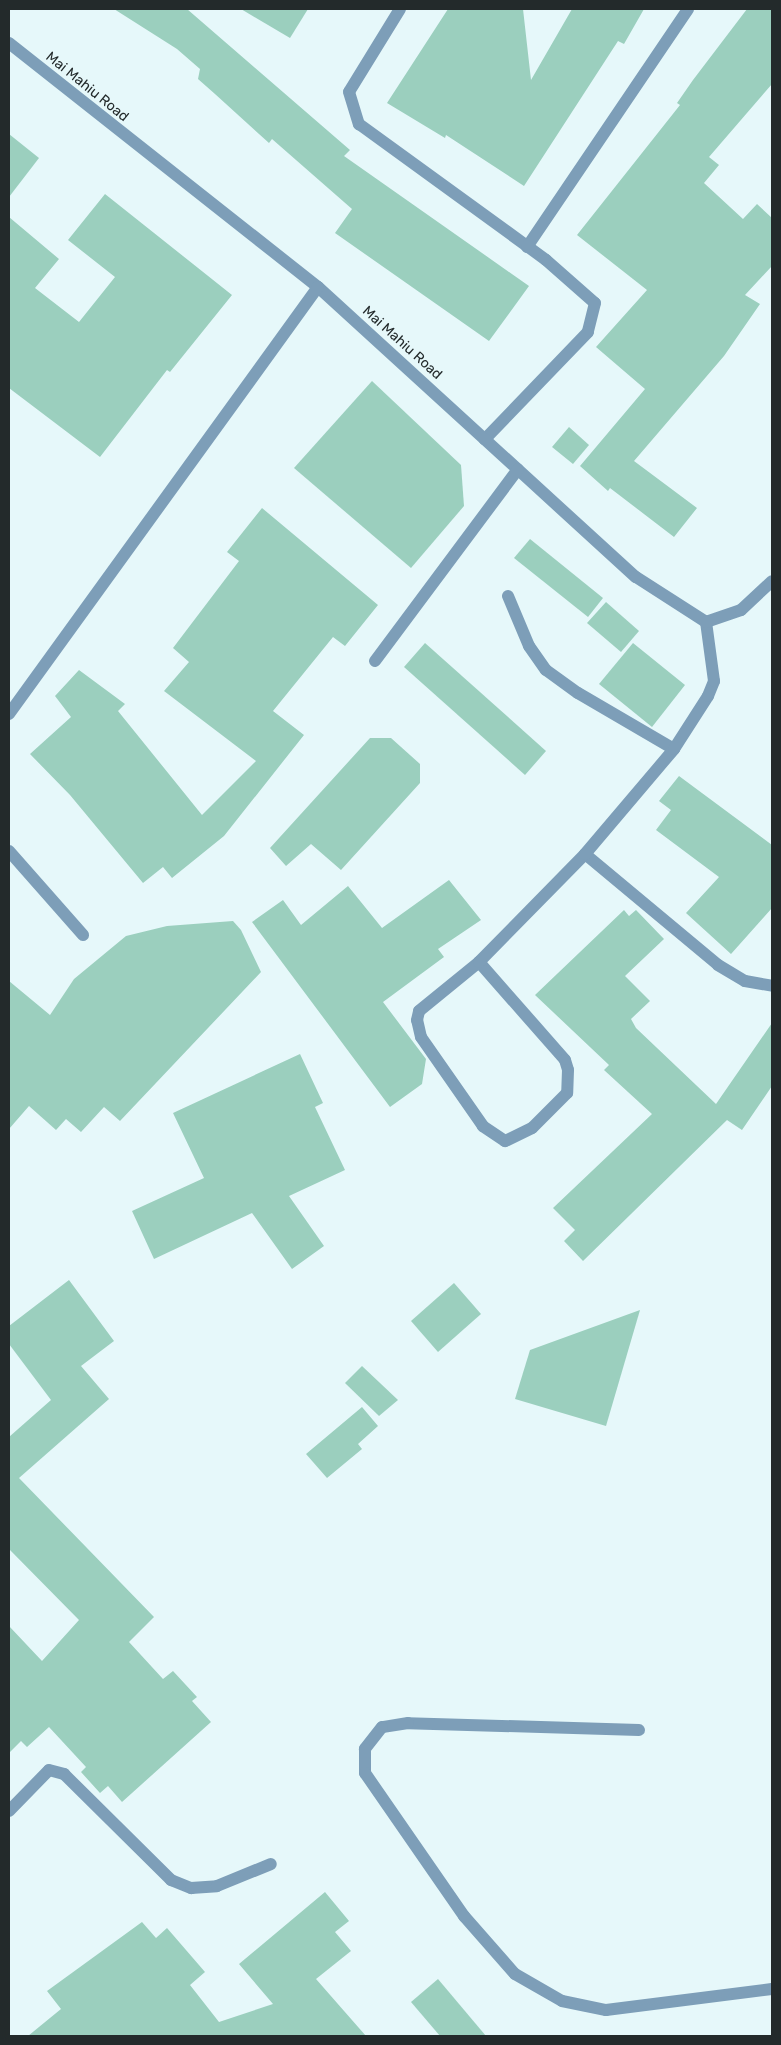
<!DOCTYPE html>
<html>
<head>
<meta charset="utf-8">
<style>
  body { margin:0 }
  #map { position:relative; width:781px; height:2045px; overflow:hidden; background:#e6f8fa; font-family:Rubik,sans-serif }
  div>[style] { position:absolute }
  .building>* { inset:0; background:#9bcfbe }
  .lane>* { height:12px; margin:-6px; padding:0 6px; transform-origin:6px; border-radius:6px; background:#7d9eb8 }
  .street>* { height:12px; margin:-6px; padding:0 6px; transform-origin:6px; border-radius:6px; background:#7d9eb8 }
  span { translate:-50% -50%; white-space:nowrap; text-align:center; line-height:1.15; -webkit-text-stroke:5px #e6f8fa; paint-order:stroke }
  .street-label { font-size:14px; color:#232a2b }
  .frame { position:absolute; inset:0; border:10px solid #232a2b; pointer-events:none }
</style>
</head>
<body>
<div id="map">
  <div class="building">
    <i style="clip-path:polygon(114px 9px,187px 9px,350px 150px,344px 156px,529px 286px,489px 341px,335px 233px,352px 209px,272px 139px,269px 143px,215px 94px,198px 79px,200px 69px,177px 49px)"></i>
    <i style="clip-path:polygon(241px 9px,308px 9px,290px 38px)"></i>
    <i style="clip-path:polygon(448px 9px,523px 9px,531px 80px,572px 9px,644px 9px,624px 44px,618px 41px,524px 186px,446px 135px,445px 138px,387px 103px)"></i>
    <i style="clip-path:polygon(747px 9px,772px 9px,772px 84px,709px 157px,719px 165px,704px 183px,743px 219px,757px 204px,772px 218px,772px 266px,745px 295px,760px 304px,724px 356px,634px 461px,697px 508px,674px 537px,610px 488px,608px 491px,580px 466px,645px 389px,596px 347px,647px 290px,577px 235px,680px 105px,677px 103px,693px 80px)"></i>
    <i style="clip-path:polygon(9px 134px,39px 158px,9px 197px)"></i>
    <i style="clip-path:polygon(105px 194px,232px 295px,170px 372px,167px 370px,100px 457px,9px 388px,9px 217px,59px 259px,35px 288px,79px 322px,115px 277px,68px 240px)"></i>
    <i style="clip-path:polygon(372px 381px,461px 465px,464px 506px,411px 568px,294px 468px)"></i>
    <i style="clip-path:polygon(569px 427px,589px 445px,573px 464px,552px 447px)"></i>
    <i style="clip-path:polygon(262px 508px,378px 605px,345px 646px,333px 637px,273px 711px,304px 735px,224px 836px,172px 878px,163px 867px,143px 883px,70px 795px,30px 754px,71px 717px,55px 696px,79px 670px,125px 704px,118px 711px,202px 815px,256px 761px,164px 691px,189px 662px,173px 648px,239px 561px,227px 552px)"></i>
    <i style="clip-path:polygon(530px 539px,603px 598px,588px 617px,514px 558px)"></i>
    <i style="clip-path:polygon(606px 602px,639px 631px,621px 652px,587px 623px)"></i>
    <i style="clip-path:polygon(425px 643px,546px 751px,525px 775px,404px 667px)"></i>
    <i style="clip-path:polygon(633px 643px,685px 685px,652px 727px,599px 684px)"></i>
    <i style="clip-path:polygon(370px 738px,391px 738px,420px 764px,420px 783px,341px 870px,311px 844px,286px 866px,270px 848px)"></i>
    <i style="clip-path:polygon(679px 776px,772px 845px,772px 908px,731px 954px,686px 913px,719px 877px,656px 830px,671px 810px,659px 801px)"></i>
    <i style="clip-path:polygon(449px 880px,481px 920px,438px 949px,444px 957px,383px 1002px,426px 1059px,422px 1084px,390px 1107px,252px 922px,283px 900px,301px 925px,348px 886px,382px 928px)"></i>
    <i style="clip-path:polygon(624px 910px,629px 916px,636px 910px,664px 939px,625px 976px,650px 1001px,631px 1019px,636px 1028px,716px 1104px,772px 1023px,772px 1086px,742px 1130px,727px 1120px,583px 1261px,564px 1241px,575px 1230px,553px 1208px,652px 1114px,604px 1070px,609px 1065px,535px 995px)"></i>
    <i style="clip-path:polygon(233px 921px,241px 930px,261px 972px,120px 1121px,104px 1107px,81px 1132px,66px 1119px,56px 1130px,29px 1106px,9px 1129px,9px 981px,50px 1015px,74px 979px,126px 936px,167px 926px)"></i>
    <i style="clip-path:polygon(300px 1054px,323px 1103px,315px 1107px,345px 1170px,289px 1196px,324px 1246px,292px 1269px,252px 1213px,154px 1259px,132px 1211px,204px 1178px,173px 1113px)"></i>
    <i style="clip-path:polygon(69px 1280px,114px 1341px,81px 1366px,109px 1399px,19px 1478px,154px 1617px,129px 1642px,163px 1679px,173px 1671px,197px 1697px,192px 1701px,211px 1722px,122px 1802px,108px 1786px,100px 1793px,81px 1772px,86px 1767px,49px 1727px,27px 1747px,21px 1741px,9px 1753px,9px 1626px,42px 1661px,79px 1620px,9px 1549px,9px 1437px,51px 1400px,9px 1344px,9px 1326px)"></i>
    <i style="clip-path:polygon(454px 1283px,481px 1314px,438px 1352px,411px 1321px)"></i>
    <i style="clip-path:polygon(640px 1310px,606px 1426px,515px 1399px,530px 1350px)"></i>
    <i style="clip-path:polygon(362px 1366px,398px 1400px,379px 1416px,345px 1383px)"></i>
    <i style="clip-path:polygon(362px 1407px,378px 1426px,358px 1444px,362px 1449px,327px 1478px,306px 1454px)"></i>
    <i style="clip-path:polygon(325px 1892px,349px 1921px,335px 1932px,351px 1951px,316px 1979px,366px 2036px,28px 2036px,61px 2009px,47px 1991px,142px 1922px,156px 1938px,167px 1928px,205px 1972px,190px 1985px,219px 2022px,273px 2004px,239px 1964px)"></i>
    <i style="clip-path:polygon(438px 1979px,486px 2036px,440px 2036px,411px 2002px)"></i>
  </div>
  <div class="lane">
    <i style="left:400px;top:9px;width:97px;rotate:121.6deg"></i>
    <i style="left:349px;top:92px;width:34px;rotate:73deg"></i>
    <i style="left:359px;top:124px;width:231px;rotate:36deg"></i>
    <i style="left:546px;top:260px;width:65px;rotate:41.3deg"></i>
    <i style="left:595px;top:303px;width:30px;rotate:104deg"></i>
    <i style="left:588px;top:332px;width:149px;rotate:133.9deg"></i>
    <i style="left:527px;top:247px;width:287px;rotate:-55.9deg"></i>
    <i style="left:508px;top:596px;width:54px;rotate:67.2deg"></i>
    <i style="left:529px;top:646px;width:29px;rotate:55deg"></i>
    <i style="left:546px;top:670px;width:39px;rotate:36deg"></i>
    <i style="left:578px;top:693px;width:111px;rotate:30.3deg"></i>
    <i style="left:585px;top:854px;width:173px;rotate:39.8deg"></i>
    <i style="left:718px;top:965px;width:31px;rotate:31deg"></i>
    <i style="left:745px;top:981px;width:27px;rotate:10deg"></i>
    <i style="left:479px;top:962px;width:130px;rotate:48.7deg"></i>
    <i style="left:565px;top:1060px;width:10px;rotate:73deg"></i>
    <i style="left:568px;top:1070px;width:23px;rotate:92deg"></i>
    <i style="left:567px;top:1093px;width:49px;rotate:135deg"></i>
    <i style="left:532px;top:1128px;width:30px;rotate:154deg"></i>
    <i style="left:505px;top:1141px;width:27px;rotate:-146deg"></i>
    <i style="left:483px;top:1126px;width:108px;rotate:-124.9deg"></i>
    <i style="left:421px;top:1037px;width:17px;rotate:-103deg"></i>
    <i style="left:417px;top:1020px;width:9px;rotate:-77deg"></i>
    <i style="left:419px;top:1011px;width:77px;rotate:-39.2deg"></i>
    <i style="left:479px;top:962px;width:151px;rotate:-45.5deg"></i>
    <i style="left:585px;top:854px;width:138px;rotate:-49.7deg"></i>
    <i style="left:674px;top:749px;width:63px;rotate:-57.3deg"></i>
    <i style="left:708px;top:696px;width:16px;rotate:-68deg"></i>
    <i style="left:714px;top:681px;width:60px;rotate:-97.7deg"></i>
    <i style="left:639px;top:1730px;width:231px;rotate:-178.3deg"></i>
    <i style="left:408px;top:1723px;width:26px;rotate:171deg"></i>
    <i style="left:382px;top:1727px;width:28px;rotate:128deg"></i>
    <i style="left:365px;top:1749px;width:24px;rotate:90deg"></i>
    <i style="left:365px;top:1773px;width:174px;rotate:55.3deg"></i>
    <i style="left:464px;top:1916px;width:77px;rotate:48.7deg"></i>
    <i style="left:515px;top:1974px;width:54px;rotate:29.9deg"></i>
    <i style="left:562px;top:2001px;width:45px;rotate:11.6deg"></i>
    <i style="left:606px;top:2010px;width:167px;rotate:-7.2deg"></i>
  </div>
  <div class="street">
    <i style="left:9px;top:43px;width:394px;rotate:38.3deg"></i>
    <i style="left:318px;top:287px;width:430px;rotate:42.4deg"></i>
    <i style="left:636px;top:577px;width:83px;rotate:32.7deg"></i>
    <i style="left:706px;top:622px;width:37px;rotate:-19deg"></i>
    <i style="left:741px;top:610px;width:42px;rotate:-43.1deg"></i>
    <i style="left:375px;top:661px;width:239px;rotate:-53.3deg"></i>
    <i style="left:9px;top:714px;width:527px;rotate:-54.11deg"></i>
    <i style="left:9px;top:851px;width:112px;rotate:48.6deg"></i>
    <i style="left:9px;top:1811px;width:57px;rotate:-45.7deg"></i>
    <i style="left:49px;top:1770px;width:16px;rotate:15deg"></i>
    <i style="left:64px;top:1774px;width:151px;rotate:44.7deg"></i>
    <i style="left:171px;top:1880px;width:22px;rotate:22deg"></i>
    <i style="left:191px;top:1888px;width:26px;rotate:-4deg"></i>
    <i style="left:217px;top:1886px;width:58px;rotate:-22.2deg"></i>
  </div>
  <div class="street-label">
    <span style="left:87px;top:87px;rotate:39deg">Mai Mahiu Road</span>
    <span style="left:402px;top:343px;rotate:42deg">Mai Mahiu Road</span>
  </div>
  <div class="frame"></div>
</div>
</body>
</html>
